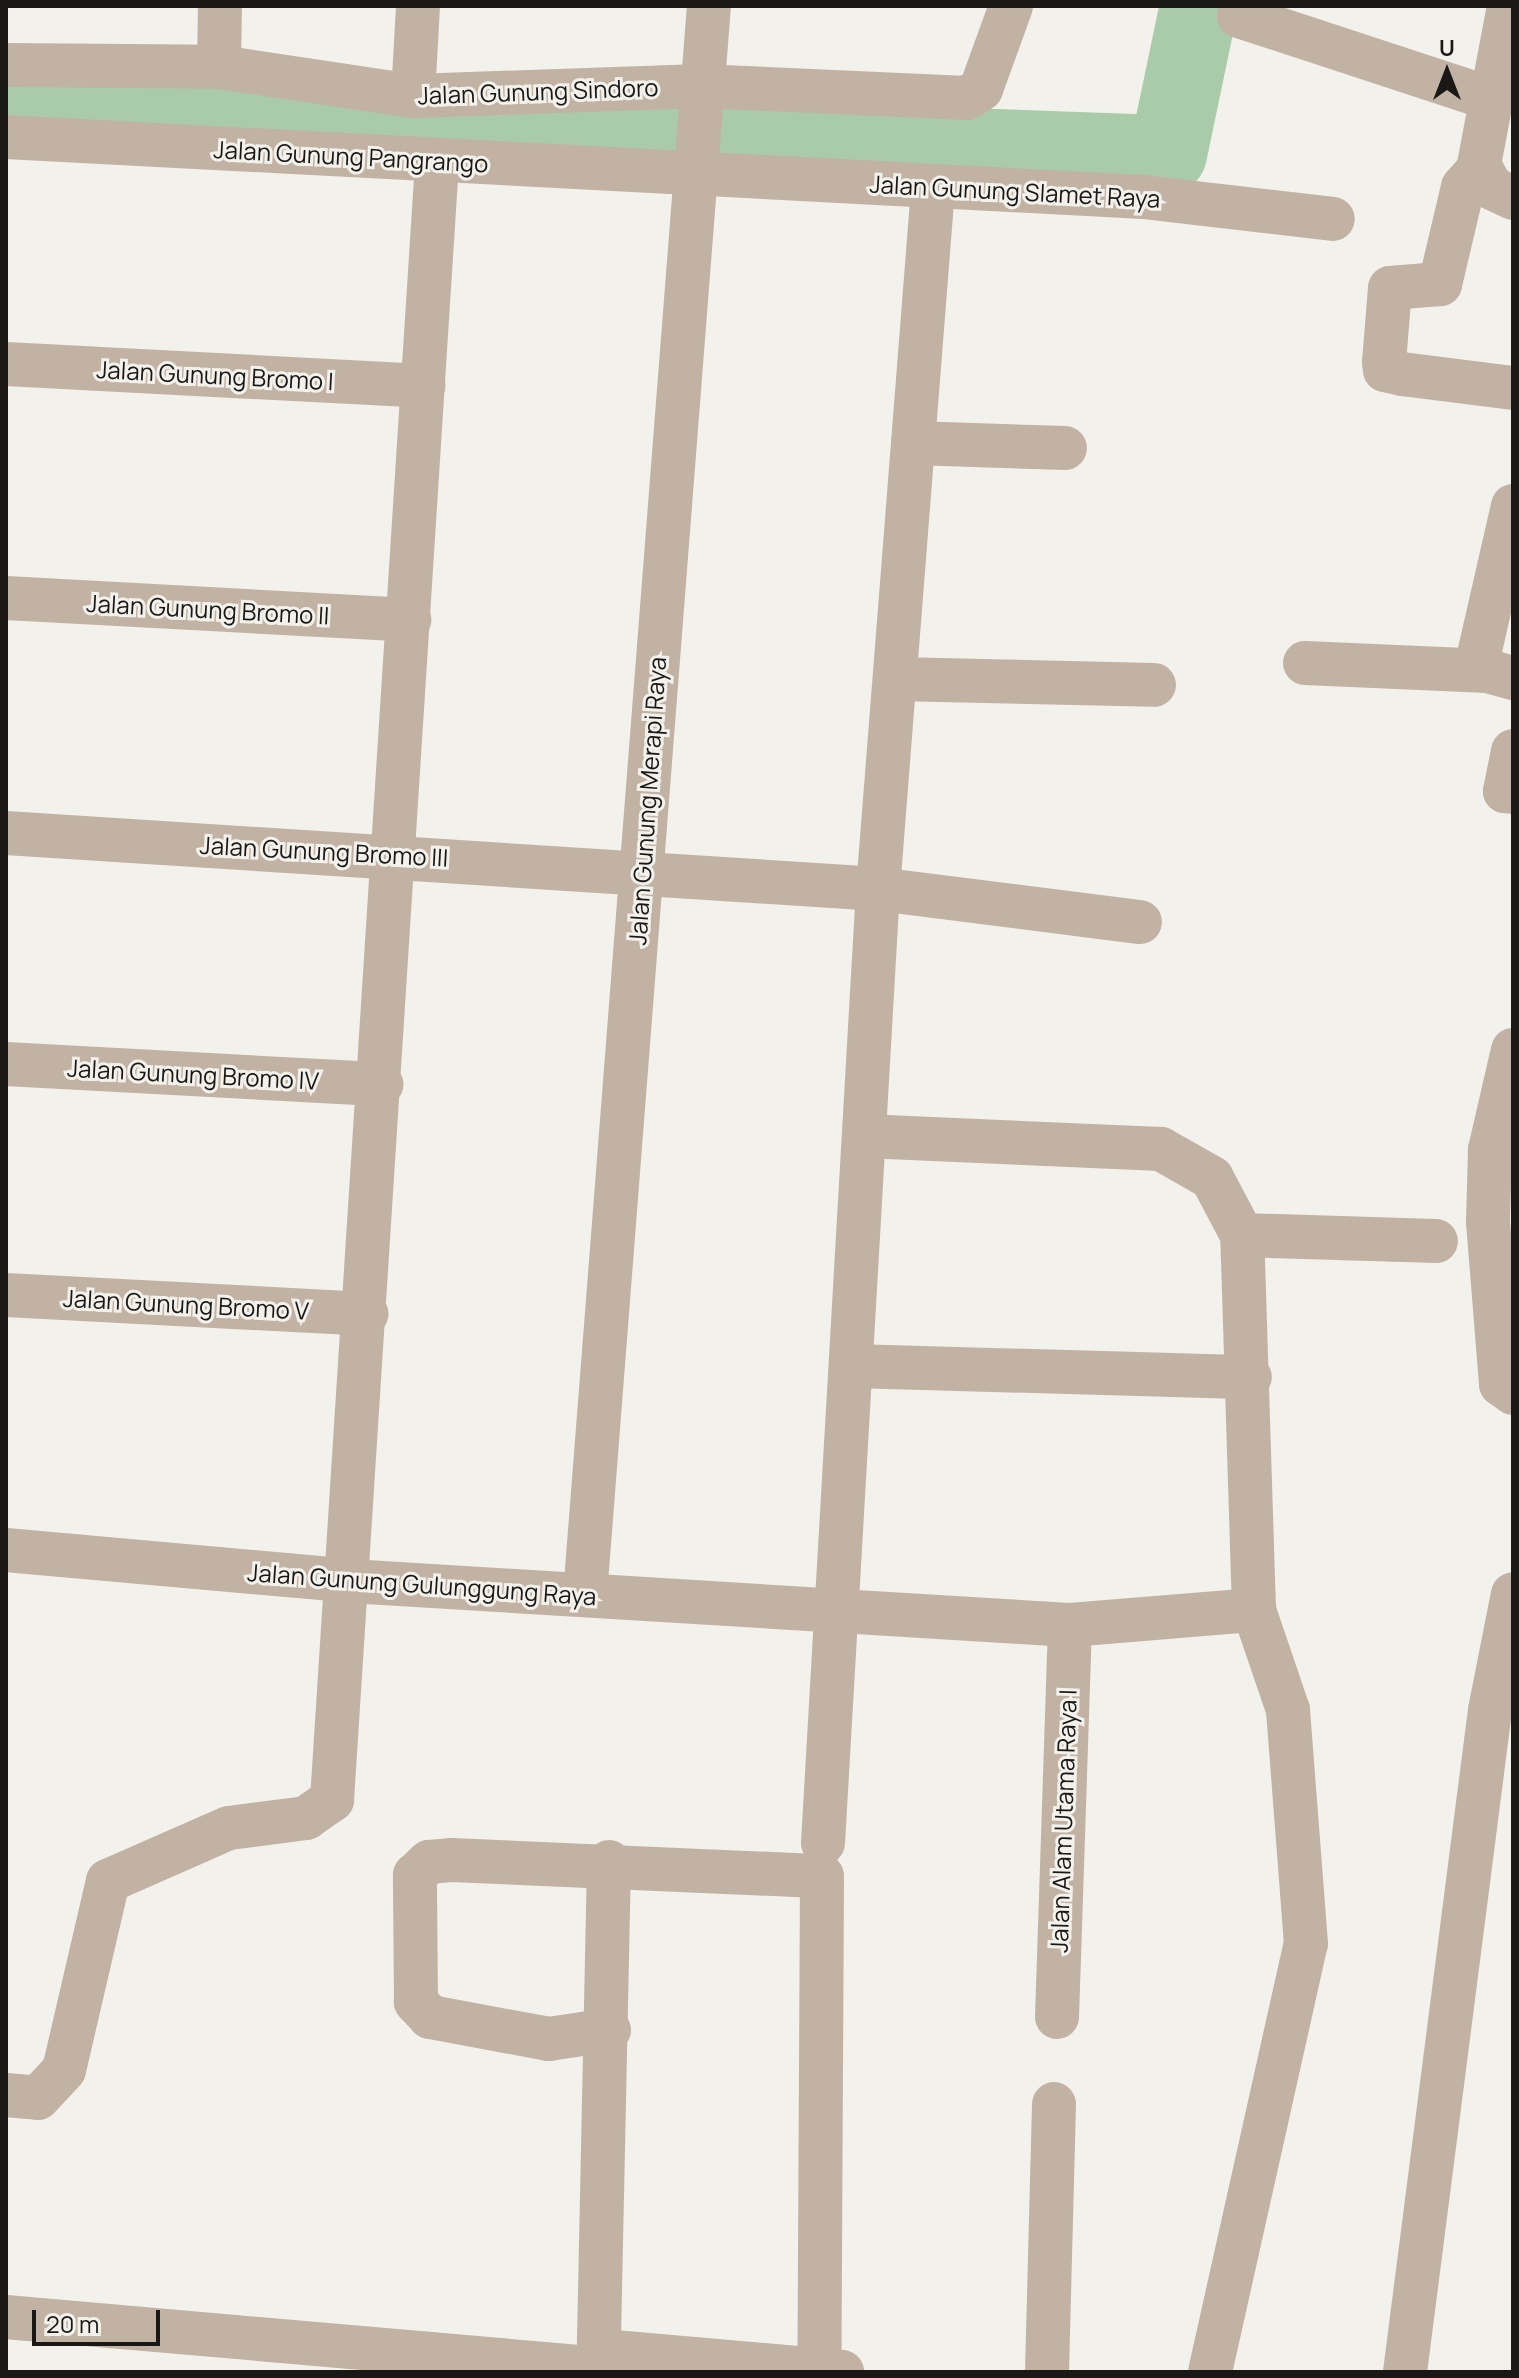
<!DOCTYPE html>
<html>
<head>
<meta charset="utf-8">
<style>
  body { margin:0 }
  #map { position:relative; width:1519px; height:2378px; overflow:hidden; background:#f3f1eb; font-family:Manrope,sans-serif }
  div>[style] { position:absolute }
  .river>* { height:78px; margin:-39px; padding:0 39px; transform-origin:39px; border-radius:39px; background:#a9cbaa }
  .minor>* { height:44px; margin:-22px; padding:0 22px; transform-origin:22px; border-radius:22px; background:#c2b2a4 }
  span { translate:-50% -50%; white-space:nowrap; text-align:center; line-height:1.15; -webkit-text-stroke:6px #f3f1eb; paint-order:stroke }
  .street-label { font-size:24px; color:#191816 }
  .frame { position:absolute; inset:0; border:8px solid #191816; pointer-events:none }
  .north { position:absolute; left:1407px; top:32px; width:80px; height:80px; -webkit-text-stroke:6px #f3f1eb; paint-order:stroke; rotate:0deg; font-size:22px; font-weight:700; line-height:32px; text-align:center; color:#191816 }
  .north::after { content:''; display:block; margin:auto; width:28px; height:36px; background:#191816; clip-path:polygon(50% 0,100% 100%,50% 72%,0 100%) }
  .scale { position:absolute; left:32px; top:2310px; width:128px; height:36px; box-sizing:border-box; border:4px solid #191816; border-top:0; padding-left:10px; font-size:24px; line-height:28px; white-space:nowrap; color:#191816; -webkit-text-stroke:6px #f3f1eb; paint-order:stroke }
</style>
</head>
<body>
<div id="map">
  <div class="river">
    <i style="left:6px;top:92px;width:664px;rotate:3.8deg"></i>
    <i style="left:669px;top:136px;width:499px;rotate:2.1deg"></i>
    <i style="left:1168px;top:154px;width:151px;rotate:-78.2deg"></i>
  </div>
  <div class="minor">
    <i style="left:1509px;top:6px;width:162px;rotate:100.7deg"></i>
    <i style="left:1479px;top:165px;width:26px;rotate:61deg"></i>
    <i style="left:1492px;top:188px;width:23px;rotate:25deg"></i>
    <i style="left:1239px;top:16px;width:268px;rotate:18.2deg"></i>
    <i style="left:6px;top:65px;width:213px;rotate:0.5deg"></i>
    <i style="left:219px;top:67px;width:196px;rotate:8.5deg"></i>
    <i style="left:413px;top:96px;width:288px;rotate:-2deg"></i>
    <i style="left:701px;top:86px;width:266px;rotate:2.6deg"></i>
    <i style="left:967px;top:98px;width:17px;rotate:-33deg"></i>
    <i style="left:981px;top:89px;width:88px;rotate:-70.1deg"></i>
    <i style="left:219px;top:67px;width:61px;rotate:-89.1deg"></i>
    <i style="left:413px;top:96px;width:90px;rotate:-86.8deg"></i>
    <i style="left:6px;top:137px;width:1139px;rotate:3.02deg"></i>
    <i style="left:1143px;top:197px;width:191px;rotate:6.6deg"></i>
    <i style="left:1480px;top:168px;width:25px;rotate:132deg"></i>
    <i style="left:1463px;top:187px;width:100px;rotate:103.3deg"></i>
    <i style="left:1440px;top:284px;width:50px;rotate:175.4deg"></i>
    <i style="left:1390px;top:288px;width:74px;rotate:94.6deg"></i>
    <i style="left:1384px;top:362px;width:8px;rotate:83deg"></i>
    <i style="left:1385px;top:370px;width:17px;rotate:13deg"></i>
    <i style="left:1402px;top:374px;width:112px;rotate:7.2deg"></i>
    <i style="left:6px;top:364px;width:418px;rotate:3deg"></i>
    <i style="left:913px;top:443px;width:152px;rotate:1.9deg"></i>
    <i style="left:1513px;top:506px;width:157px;rotate:102.9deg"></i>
    <i style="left:1478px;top:659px;width:16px;rotate:50deg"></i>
    <i style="left:1488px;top:671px;width:26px;rotate:16deg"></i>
    <i style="left:6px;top:598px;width:404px;rotate:3.1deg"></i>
    <i style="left:1305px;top:663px;width:183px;rotate:2.5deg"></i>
    <i style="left:895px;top:679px;width:259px;rotate:1.3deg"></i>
    <i style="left:1513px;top:751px;width:41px;rotate:101.3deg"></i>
    <i style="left:1505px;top:791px;width:8px;rotate:7deg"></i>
    <i style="left:6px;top:833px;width:874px;rotate:3.67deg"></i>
    <i style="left:878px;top:889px;width:702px;rotate:-85.51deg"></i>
    <i style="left:1513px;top:1050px;width:103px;rotate:103deg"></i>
    <i style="left:1490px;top:1150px;width:72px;rotate:91.6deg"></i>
    <i style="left:1488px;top:1222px;width:163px;rotate:85.4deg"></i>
    <i style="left:1501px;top:1384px;width:15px;rotate:37deg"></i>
    <i style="left:6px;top:1064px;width:376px;rotate:3.1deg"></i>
    <i style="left:1242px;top:1235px;width:194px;rotate:1.8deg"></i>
    <i style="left:6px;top:1295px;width:361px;rotate:3deg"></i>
    <i style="left:851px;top:1366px;width:399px;rotate:1.6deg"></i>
    <i style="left:6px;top:1550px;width:345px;rotate:5.1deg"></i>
    <i style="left:350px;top:1581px;width:721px;rotate:3.5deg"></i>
    <i style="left:1070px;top:1625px;width:185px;rotate:-4.7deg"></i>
    <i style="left:1254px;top:1610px;width:375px;rotate:-91.8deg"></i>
    <i style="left:1242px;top:1235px;width:64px;rotate:-117.8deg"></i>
    <i style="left:1212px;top:1178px;width:59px;rotate:-150.4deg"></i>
    <i style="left:1161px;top:1149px;width:297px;rotate:-177.5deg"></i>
    <i style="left:585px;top:1595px;width:1594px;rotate:-85.54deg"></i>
    <i style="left:823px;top:1843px;width:956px;rotate:-86.7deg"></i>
    <i style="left:878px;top:889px;width:264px;rotate:7.2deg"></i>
    <i style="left:609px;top:1862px;width:482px;rotate:91.2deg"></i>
    <i style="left:599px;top:2344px;width:17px;rotate:28deg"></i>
    <i style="left:614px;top:2352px;width:229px;rotate:5deg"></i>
    <i style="left:1057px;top:2017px;width:392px;rotate:-88.1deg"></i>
    <i style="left:609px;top:2030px;width:61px;rotate:171.5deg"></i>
    <i style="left:549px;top:2039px;width:121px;rotate:-169.5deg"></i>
    <i style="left:430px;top:2017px;width:21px;rotate:-133deg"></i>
    <i style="left:416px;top:2002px;width:127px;rotate:-90.5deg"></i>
    <i style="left:415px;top:1875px;width:19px;rotate:-43deg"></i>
    <i style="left:429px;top:1862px;width:22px;rotate:-5deg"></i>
    <i style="left:451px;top:1860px;width:371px;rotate:2.5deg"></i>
    <i style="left:822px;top:1876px;width:496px;rotate:90.3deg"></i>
    <i style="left:6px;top:2095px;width:32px;rotate:5deg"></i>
    <i style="left:38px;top:2098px;width:38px;rotate:-47deg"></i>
    <i style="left:64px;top:2070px;width:194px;rotate:-76.9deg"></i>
    <i style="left:108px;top:1881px;width:132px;rotate:-23.7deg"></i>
    <i style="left:229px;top:1828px;width:78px;rotate:-7.4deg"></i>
    <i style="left:306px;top:1818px;width:32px;rotate:-35deg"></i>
    <i style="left:332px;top:1800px;width:1642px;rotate:-86.33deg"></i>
    <i style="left:6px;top:2317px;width:633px;rotate:4.98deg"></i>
    <i style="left:1047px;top:2372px;width:268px;rotate:-88.5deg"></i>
    <i style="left:1210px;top:2372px;width:439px;rotate:-77.4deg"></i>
    <i style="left:1306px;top:1944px;width:235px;rotate:-94.4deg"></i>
    <i style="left:1288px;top:1710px;width:106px;rotate:-108.8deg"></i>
    <i style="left:1405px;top:2372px;width:667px;rotate:-82.68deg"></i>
    <i style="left:1490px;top:1710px;width:118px;rotate:-78.8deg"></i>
  </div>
  <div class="street-label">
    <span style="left:538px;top:91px;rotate:-2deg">Jalan Gunung Sindoro</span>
    <span style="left:351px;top:156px;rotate:3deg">Jalan Gunung Pangrango</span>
    <span style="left:1015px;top:191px;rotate:3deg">Jalan Gunung Slamet Raya</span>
    <span style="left:215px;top:375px;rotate:3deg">Jalan Gunung Bromo I</span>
    <span style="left:208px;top:609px;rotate:3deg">Jalan Gunung Bromo II</span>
    <span style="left:647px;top:801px;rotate:-86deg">Jalan Gunung Merapi Raya</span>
    <span style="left:324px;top:851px;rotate:3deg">Jalan Gunung Bromo III</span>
    <span style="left:193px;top:1074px;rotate:3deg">Jalan Gunung Bromo IV</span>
    <span style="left:186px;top:1304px;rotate:3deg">Jalan Gunung Bromo V</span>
    <span style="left:422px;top:1584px;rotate:4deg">Jalan Gunung Gulunggung Raya</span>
    <span style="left:1063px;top:1821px;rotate:-88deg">Jalan Alam Utama Raya I</span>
  </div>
  <div class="frame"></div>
  <div class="north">U</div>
  <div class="scale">20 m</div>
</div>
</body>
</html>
